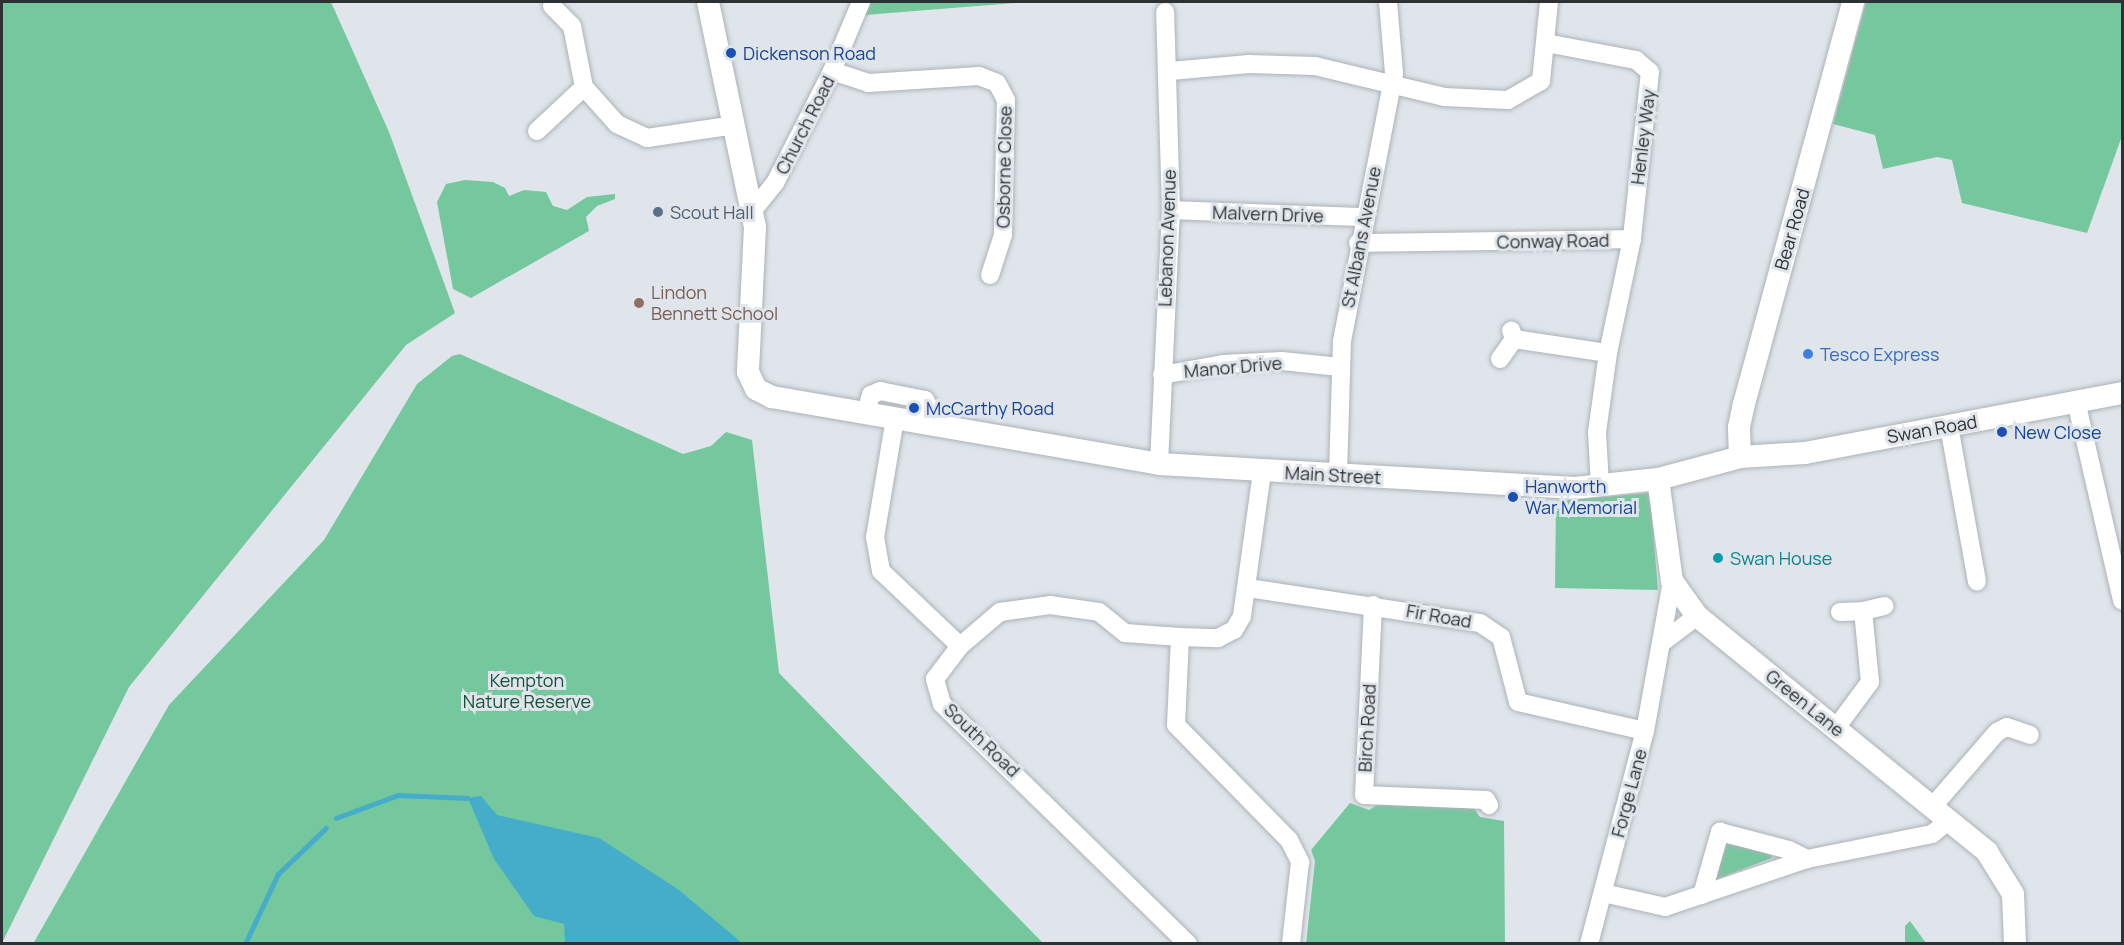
<!DOCTYPE html>
<html>
<head>
<meta charset="utf-8">
<style>
  body { margin:0 }
  #map { position:relative; width:2124px; height:945px; overflow:hidden; background:#dfe5ea; font-family:Manrope,sans-serif }
  div>[style] { position:absolute }
  .green>* { inset:0; background:#75c89e }
  .water>* { inset:0; background:#45acca }
  .stream>* { height:4.5px; margin:-2.25px; padding:0 2.25px; transform-origin:2.25px; border-radius:2.25px; background:#45acca }
  .roads { filter:drop-shadow(0 0 2px #acb2b7) drop-shadow(0 0 2px #acb2b7) }
  .minor>* { height:18px; margin:-9px; padding:0 9px; transform-origin:9px; border-radius:9px; background:#fff }
  .tertiary>* { height:22px; margin:-11px; padding:0 11px; transform-origin:11px; border-radius:11px; background:#fff }
  .dots>* { width:16px; height:16px; translate:-50% -50%; box-sizing:border-box; border:3px solid #dfe5ea; border-radius:50% }
  span { translate:-50% -50%; white-space:nowrap; text-align:center; line-height:1.15; -webkit-text-stroke:6px #dfe5ea; paint-order:stroke }
  .transit-label { font-size:18px; color:#164399 }
  .left { translate:0 -50%; text-align:left }
  .street-label { font-size:18px; color:#2e3133 }
  .service-label { font-size:18px; color:#4e5e75 }
  .education-label { font-size:18px; color:#785e54 }
  .shop-label { font-size:18px; color:#366cbe }
  .culture-label { font-size:18px; color:#0d838f }
  .park-label { font-size:18px; color:#115337 }
  .frame { position:absolute; inset:0; border:3px solid #2e3133; pointer-events:none }
</style>
</head>
<body>
<div id="map">
  <div class="green">
    <i style="clip-path:polygon(2px 2px,331px 2px,389px 132px,455px 313px,406px 345px,129px 687px,2px 943px)"></i>
    <i style="clip-path:polygon(871px 2px,1027px 2px,865px 15px)"></i>
    <i style="clip-path:polygon(1866px 2px,2122px 2px,2122px 136px,2087px 233px,1962px 203px,1952px 160px,1937px 157px,1883px 169px,1875px 135px,1833px 124px)"></i>
    <i style="clip-path:polygon(465px 180px,493px 182px,505px 188px,509px 196px,524px 190px,546px 192px,553px 206px,567px 210px,587px 197px,615px 194px,615px 199px,597px 206px,586px 217px,589px 231px,471px 298px,453px 289px,437px 202px,446px 184px)"></i>
    <i style="clip-path:polygon(460px 354px,683px 454px,711px 446px,726px 432px,752px 440px,779px 673px,1043px 943px,33px 944px,169px 705px,324px 540px,417px 384px,452px 356px)"></i>
    <i style="clip-path:polygon(1650px 493px,1658px 590px,1555px 588px,1556px 501px)"></i>
    <i style="clip-path:polygon(1382px 802px,1471px 804px,1480px 817px,1504px 821px,1505px 943px,1306px 944px,1315px 861px,1311px 850px,1350px 803px,1369px 810px)"></i>
    <i style="clip-path:polygon(1728px 840px,1771px 852px,1772px 858px,1717px 879px,1719px 850px)"></i>
    <i style="clip-path:polygon(1910px 921px,1926px 943px,1905px 943px,1905px 926px)"></i>
  </div>
  <div class="water">
    <i style="clip-path:polygon(481px 796px,497px 815px,599px 838px,679px 890px,742px 943px,565px 943px,564px 924px,534px 916px,494px 859px,468px 798px)"></i>
  </div>
  <div class="stream">
    <i style="left:336px;top:818px;width:66px;rotate:-20.4deg"></i>
    <i style="left:398px;top:795px;width:70px;rotate:2.5deg"></i>
    <i style="left:245px;top:944px;width:77px;rotate:-64.8deg"></i>
    <i style="left:278px;top:874px;width:66px;rotate:-43.8deg"></i>
  </div>
  <div class="roads">
    <div class="minor">
      <i style="left:552px;top:6px;width:28px;rotate:45deg"></i>
      <i style="left:572px;top:26px;width:62px;rotate:78.9deg"></i>
      <i style="left:584px;top:87px;width:50px;rotate:48.3deg"></i>
      <i style="left:617px;top:124px;width:33px;rotate:25deg"></i>
      <i style="left:647px;top:138px;width:89px;rotate:-8.4deg"></i>
      <i style="left:1546px;top:43px;width:92px;rotate:10.7deg"></i>
      <i style="left:1636px;top:60px;width:18px;rotate:41deg"></i>
      <i style="left:1650px;top:72px;width:168px;rotate:96.2deg"></i>
      <i style="left:832px;top:71px;width:38px;rotate:18deg"></i>
      <i style="left:868px;top:83px;width:111px;rotate:-3.6deg"></i>
      <i style="left:979px;top:76px;width:19px;rotate:21deg"></i>
      <i style="left:997px;top:83px;width:19px;rotate:62deg"></i>
      <i style="left:1006px;top:100px;width:135px;rotate:91.3deg"></i>
      <i style="left:1003px;top:235px;width:42px;rotate:108deg"></i>
      <i style="left:1170px;top:71px;width:79px;rotate:-5.1deg"></i>
      <i style="left:1249px;top:64px;width:66px;rotate:1.7deg"></i>
      <i style="left:1315px;top:66px;width:133px;rotate:13.5deg"></i>
      <i style="left:1444px;top:97px;width:64px;rotate:2.7deg"></i>
      <i style="left:1508px;top:100px;width:38px;rotate:-30deg"></i>
      <i style="left:1541px;top:81px;width:79px;rotate:-84.2deg"></i>
      <i style="left:537px;top:131px;width:64px;rotate:-43.1deg"></i>
      <i style="left:753px;top:210px;width:35px;rotate:-51deg"></i>
      <i style="left:775px;top:183px;width:126px;rotate:-63deg"></i>
      <i style="left:832px;top:71px;width:75px;rotate:-67.2deg"></i>
      <i style="left:1171px;top:210px;width:194px;rotate:2.1deg"></i>
      <i style="left:1358px;top:243px;width:274px;rotate:-0.8deg"></i>
      <i style="left:1632px;top:239px;width:116px;rotate:101.9deg"></i>
      <i style="left:1608px;top:353px;width:80px;rotate:97.9deg"></i>
      <i style="left:1597px;top:432px;width:54px;rotate:86.8deg"></i>
      <i style="left:1514px;top:339px;width:95px;rotate:8.5deg"></i>
      <i style="left:1500px;top:359px;width:24px;rotate:-55deg"></i>
      <i style="left:1514px;top:339px;width:9px;rotate:-108deg"></i>
      <i style="left:1162px;top:375px;width:62px;rotate:-10.2deg"></i>
      <i style="left:1223px;top:364px;width:59px;rotate:-2.9deg"></i>
      <i style="left:1282px;top:361px;width:58px;rotate:5.9deg"></i>
      <i style="left:2076px;top:401px;width:205px;rotate:77deg"></i>
      <i style="left:866px;top:412px;width:18px;rotate:-74deg"></i>
      <i style="left:871px;top:395px;width:10px;rotate:-24deg"></i>
      <i style="left:880px;top:391px;width:46px;rotate:11.3deg"></i>
      <i style="left:925px;top:400px;width:8px;rotate:60deg"></i>
      <i style="left:929px;top:407px;width:17px;rotate:100deg"></i>
      <i style="left:895px;top:418px;width:121px;rotate:99.5deg"></i>
      <i style="left:875px;top:537px;width:35px;rotate:80deg"></i>
      <i style="left:881px;top:571px;width:109px;rotate:43.5deg"></i>
      <i style="left:1949px;top:426px;width:158px;rotate:79.8deg"></i>
      <i style="left:1159px;top:464px;width:254px;rotate:-87.3deg"></i>
      <i style="left:1171px;top:210px;width:198px;rotate:-91.7deg"></i>
      <i style="left:1338px;top:475px;width:134px;rotate:-88.3deg"></i>
      <i style="left:1342px;top:341px;width:273px;rotate:-79deg"></i>
      <i style="left:1394px;top:73px;width:71px;rotate:-94.8deg"></i>
      <i style="left:1248px;top:588px;width:235px;rotate:8.6deg"></i>
      <i style="left:1480px;top:623px;width:25px;rotate:34deg"></i>
      <i style="left:1501px;top:637px;width:67px;rotate:75.3deg"></i>
      <i style="left:1518px;top:702px;width:130px;rotate:12.9deg"></i>
      <i style="left:1373px;top:605px;width:190px;rotate:92.7deg"></i>
      <i style="left:1364px;top:795px;width:122px;rotate:2.3deg"></i>
      <i style="left:1486px;top:800px;width:6px;rotate:59deg"></i>
      <i style="left:1840px;top:612px;width:23px;rotate:-2deg"></i>
      <i style="left:1180px;top:637px;width:38px;rotate:2deg"></i>
      <i style="left:1218px;top:638px;width:18px;rotate:-27deg"></i>
      <i style="left:1234px;top:630px;width:16px;rotate:-60deg"></i>
      <i style="left:1242px;top:616px;width:145px;rotate:-82.1deg"></i>
      <i style="left:1664px;top:641px;width:41px;rotate:-37.1deg"></i>
      <i style="left:1836px;top:728px;width:57px;rotate:-53.5deg"></i>
      <i style="left:1870px;top:682px;width:71px;rotate:-95.6deg"></i>
      <i style="left:1863px;top:611px;width:22px;rotate:-13deg"></i>
      <i style="left:1934px;top:805px;width:96px;rotate:-49.2deg"></i>
      <i style="left:1997px;top:732px;width:11px;rotate:-27deg"></i>
      <i style="left:2007px;top:727px;width:24px;rotate:19deg"></i>
      <i style="left:1603px;top:893px;width:64px;rotate:12.7deg"></i>
      <i style="left:1665px;top:907px;width:150px;rotate:-18.7deg"></i>
      <i style="left:1807px;top:859px;width:127px;rotate:-11.3deg"></i>
      <i style="left:1932px;top:834px;width:22px;rotate:-39deg"></i>
      <i style="left:1702px;top:895px;width:66px;rotate:-74.1deg"></i>
      <i style="left:1720px;top:832px;width:71px;rotate:14.6deg"></i>
      <i style="left:1789px;top:850px;width:20px;rotate:27deg"></i>
      <i style="left:1188px;top:944px;width:344px;rotate:-135.7deg"></i>
      <i style="left:942px;top:704px;width:26px;rotate:-106deg"></i>
      <i style="left:935px;top:679px;width:41px;rotate:-52.9deg"></i>
      <i style="left:960px;top:646px;width:52px;rotate:-40.4deg"></i>
      <i style="left:1000px;top:612px;width:50px;rotate:-8deg"></i>
      <i style="left:1050px;top:605px;width:49px;rotate:8.1deg"></i>
      <i style="left:1099px;top:612px;width:33px;rotate:39deg"></i>
      <i style="left:1125px;top:633px;width:55px;rotate:4.2deg"></i>
      <i style="left:1180px;top:637px;width:88px;rotate:92.6deg"></i>
      <i style="left:1176px;top:725px;width:161px;rotate:45.5deg"></i>
      <i style="left:1289px;top:840px;width:25px;rotate:63deg"></i>
      <i style="left:1300px;top:862px;width:82px;rotate:96.3deg"></i>
      <i style="left:1589px;top:944px;width:220px;rotate:-75.3deg"></i>
      <i style="left:1645px;top:731px;width:152px;rotate:-79.8deg"></i>
    </div>
    <div class="tertiary">
      <i style="left:708px;top:2px;width:230px;rotate:78.2deg"></i>
      <i style="left:755px;top:227px;width:145px;rotate:92.8deg"></i>
      <i style="left:748px;top:372px;width:19px;rotate:65deg"></i>
      <i style="left:756px;top:389px;width:18px;rotate:27deg"></i>
      <i style="left:772px;top:397px;width:393px;rotate:9.8deg"></i>
      <i style="left:1159px;top:464px;width:417px;rotate:3.3deg"></i>
      <i style="left:1575px;top:488px;width:83px;rotate:-6.2deg"></i>
      <i style="left:1658px;top:479px;width:85px;rotate:-15deg"></i>
      <i style="left:1740px;top:457px;width:65px;rotate:-3.5deg"></i>
      <i style="left:1805px;top:453px;width:323px;rotate:-10.7deg"></i>
      <i style="left:1740px;top:457px;width:30px;rotate:-92deg"></i>
      <i style="left:1739px;top:427px;width:24px;rotate:-78deg"></i>
      <i style="left:1744px;top:404px;width:417px;rotate:-74.8deg"></i>
      <i style="left:1658px;top:479px;width:103px;rotate:82.2deg"></i>
      <i style="left:1672px;top:581px;width:43px;rotate:54.5deg"></i>
      <i style="left:1697px;top:616px;width:374px;rotate:39.1deg"></i>
      <i style="left:1987px;top:852px;width:49px;rotate:58.2deg"></i>
      <i style="left:2013px;top:894px;width:50px;rotate:87.7deg"></i>
    </div>
  </div>
  <div class="dots">
    <i style="left:731px;top:53px;background:#1a4fb4"></i>
    <i style="left:658px;top:212px;background:#5c6f8a"></i>
    <i style="left:639px;top:303px;background:#8d6e63"></i>
    <i style="left:1808px;top:354px;background:#3f7fe0"></i>
    <i style="left:914px;top:408px;background:#1a4fb4"></i>
    <i style="left:2002px;top:432px;background:#1a4fb4"></i>
    <i style="left:1513px;top:497px;background:#1a4fb4"></i>
    <i style="left:1718px;top:558px;background:#0f9aa8"></i>
  </div>
  <div class="transit-label">
    <span class="left" style="left:743px;top:53px">Dickenson Road</span>
    <span class="left" style="left:926px;top:408px">McCarthy Road</span>
    <span class="left" style="left:2014px;top:432px">New Close</span>
    <span class="left" style="left:1525px;top:497px">Hanworth<br>War Memorial</span>
  </div>
  <div class="street-label">
    <span style="left:805px;top:125px;rotate:-63deg">Church Road</span>
    <span style="left:1643px;top:137px;rotate:-83deg">Henley Way</span>
    <span style="left:1004px;top:167px;rotate:-89deg">Osborne Close</span>
    <span style="left:1268px;top:214px;rotate:2deg">Malvern Drive</span>
    <span style="left:1792px;top:229px;rotate:-74deg">Bear Road</span>
    <span style="left:1361px;top:237px;rotate:-79deg">St Albans Avenue</span>
    <span style="left:1167px;top:238px;rotate:-88deg">Lebanon Avenue</span>
    <span style="left:1553px;top:241px;rotate:-1deg">Conway Road</span>
    <span style="left:1233px;top:367px;rotate:-5deg">Manor Drive</span>
    <span style="left:1932px;top:429px;rotate:-10deg">Swan Road</span>
    <span style="left:1333px;top:475px;rotate:3deg">Main Street</span>
    <span style="left:1439px;top:616px;rotate:10deg">Fir Road</span>
    <span style="left:1805px;top:703px;rotate:39deg">Green Lane</span>
    <span style="left:1367px;top:728px;rotate:-87deg">Birch Road</span>
    <span style="left:982px;top:740px;rotate:44deg">South Road</span>
    <span style="left:1629px;top:793px;rotate:-75deg">Forge Lane</span>
  </div>
  <div class="service-label">
    <span class="left" style="left:670px;top:212px">Scout Hall</span>
  </div>
  <div class="education-label">
    <span class="left" style="left:651px;top:303px">Lindon<br>Bennett School</span>
  </div>
  <div class="shop-label">
    <span class="left" style="left:1820px;top:354px">Tesco Express</span>
  </div>
  <div class="culture-label">
    <span class="left" style="left:1730px;top:558px">Swan House</span>
  </div>
  <div class="park-label">
    <span style="left:527px;top:691px">Kempton<br>Nature Reserve</span>
  </div>
  <div class="frame"></div>
</div>
</body>
</html>
